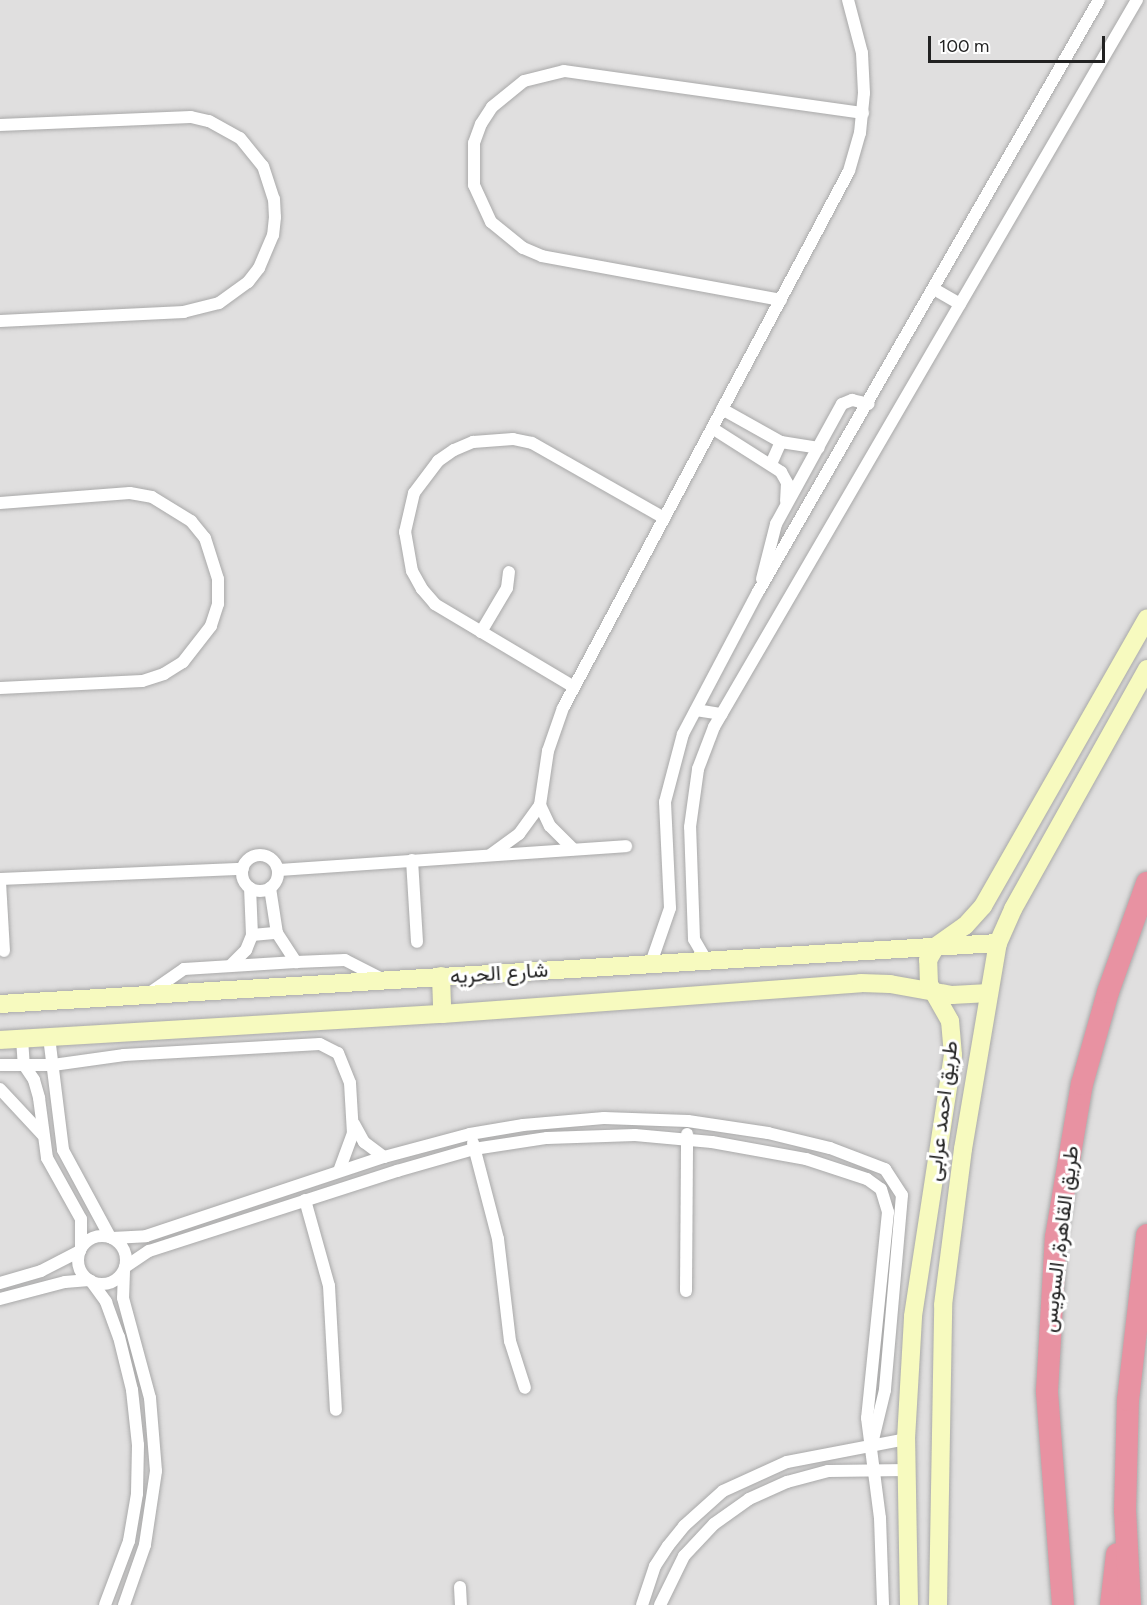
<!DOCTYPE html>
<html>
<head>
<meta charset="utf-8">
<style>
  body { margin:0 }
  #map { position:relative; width:1147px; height:1605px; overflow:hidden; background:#f2efe9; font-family:Figtree,Vazirmatn,sans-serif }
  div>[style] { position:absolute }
  .residential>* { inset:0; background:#e0dfdf }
  .roads { filter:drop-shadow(0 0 2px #a9a9a9) drop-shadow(0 0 2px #a9a9a9) }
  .street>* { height:12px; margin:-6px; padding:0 6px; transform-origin:6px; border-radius:6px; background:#fff }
  .street>.ring { margin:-6px; padding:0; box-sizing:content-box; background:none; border:12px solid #fff; border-radius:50% }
  .secondary>* { height:18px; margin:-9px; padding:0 9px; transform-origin:9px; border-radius:9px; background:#f7fabf }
  .highway>* { height:22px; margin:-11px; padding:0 11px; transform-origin:11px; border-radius:11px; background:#e892a2 }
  span { translate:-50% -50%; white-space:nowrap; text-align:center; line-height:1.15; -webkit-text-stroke:6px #fff; paint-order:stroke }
  .street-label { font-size:21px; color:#222 }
  .scale { position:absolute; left:928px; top:36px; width:177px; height:27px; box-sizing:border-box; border:3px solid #222; border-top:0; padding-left:8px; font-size:18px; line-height:21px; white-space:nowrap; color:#222; -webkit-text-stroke:4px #fff; paint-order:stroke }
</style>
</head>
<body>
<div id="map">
  <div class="residential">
    <i style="clip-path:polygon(0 0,1147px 0,1147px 1605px,0 1605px)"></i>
  </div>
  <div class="roads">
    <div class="street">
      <i style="left:0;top:125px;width:191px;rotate:-2.4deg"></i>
      <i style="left:191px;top:117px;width:18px;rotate:13deg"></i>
      <i style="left:209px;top:121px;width:35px;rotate:29deg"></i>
      <i style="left:240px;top:138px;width:36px;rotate:51deg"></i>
      <i style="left:263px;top:166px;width:35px;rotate:72deg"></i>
      <i style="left:274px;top:199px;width:18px;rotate:87deg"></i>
      <i style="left:275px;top:217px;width:18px;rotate:96deg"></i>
      <i style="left:273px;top:235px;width:36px;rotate:113deg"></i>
      <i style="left:259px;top:268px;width:18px;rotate:128deg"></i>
      <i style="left:248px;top:282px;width:36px;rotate:144deg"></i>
      <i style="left:219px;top:303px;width:36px;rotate:166deg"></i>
      <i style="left:184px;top:312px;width:184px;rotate:177.2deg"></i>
      <i style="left:934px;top:289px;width:30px;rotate:30deg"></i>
      <i style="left:781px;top:300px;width:243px;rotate:-169.6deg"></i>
      <i style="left:542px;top:256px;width:21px;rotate:-157deg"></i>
      <i style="left:523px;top:248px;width:41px;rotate:-140.9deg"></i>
      <i style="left:491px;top:222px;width:41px;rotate:-114.7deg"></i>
      <i style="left:474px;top:185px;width:42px;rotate:-90deg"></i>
      <i style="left:474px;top:143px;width:20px;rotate:-70deg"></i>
      <i style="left:481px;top:124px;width:20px;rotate:-57deg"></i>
      <i style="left:492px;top:107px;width:41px;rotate:-39.1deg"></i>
      <i style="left:524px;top:81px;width:41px;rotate:-14deg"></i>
      <i style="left:564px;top:71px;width:302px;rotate:8deg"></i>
      <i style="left:722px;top:409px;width:68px;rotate:29.2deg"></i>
      <i style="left:781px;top:442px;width:38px;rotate:9deg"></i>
      <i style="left:712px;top:428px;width:82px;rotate:32.5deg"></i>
      <i style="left:781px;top:472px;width:13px;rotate:61deg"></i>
      <i style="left:787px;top:483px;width:18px;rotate:93deg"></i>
      <i style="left:771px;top:464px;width:24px;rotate:-66deg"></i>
      <i style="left:0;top:503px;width:130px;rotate:-4.4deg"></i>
      <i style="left:130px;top:493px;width:22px;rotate:10deg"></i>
      <i style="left:152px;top:497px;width:46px;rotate:31.6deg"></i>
      <i style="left:191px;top:521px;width:22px;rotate:51deg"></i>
      <i style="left:205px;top:538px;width:43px;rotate:72.4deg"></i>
      <i style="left:218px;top:579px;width:25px;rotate:90deg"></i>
      <i style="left:218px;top:604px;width:23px;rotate:108deg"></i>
      <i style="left:211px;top:626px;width:46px;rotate:127.9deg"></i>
      <i style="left:183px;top:662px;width:22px;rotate:148deg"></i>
      <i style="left:164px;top:674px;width:23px;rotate:162deg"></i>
      <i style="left:142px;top:681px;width:142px;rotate:177.2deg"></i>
      <i style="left:762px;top:579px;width:57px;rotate:-75.7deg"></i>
      <i style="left:776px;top:524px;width:137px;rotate:-61.2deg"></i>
      <i style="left:842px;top:404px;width:11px;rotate:-22deg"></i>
      <i style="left:852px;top:400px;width:17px;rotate:13deg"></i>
      <i style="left:481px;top:632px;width:51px;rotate:-59.4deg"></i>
      <i style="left:507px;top:588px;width:16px;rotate:-83deg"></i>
      <i style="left:574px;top:687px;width:162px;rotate:-149.2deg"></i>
      <i style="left:435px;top:604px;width:20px;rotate:-131deg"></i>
      <i style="left:422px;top:589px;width:21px;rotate:-119deg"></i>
      <i style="left:412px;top:571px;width:40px;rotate:-100deg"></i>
      <i style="left:405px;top:532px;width:40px;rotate:-77deg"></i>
      <i style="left:414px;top:493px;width:40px;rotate:-53deg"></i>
      <i style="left:438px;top:461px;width:19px;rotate:-35deg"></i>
      <i style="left:454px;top:450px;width:21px;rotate:-23deg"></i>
      <i style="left:473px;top:442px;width:40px;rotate:-4.3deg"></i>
      <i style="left:513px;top:439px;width:19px;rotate:12deg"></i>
      <i style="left:532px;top:443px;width:152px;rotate:29.6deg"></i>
      <i style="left:696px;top:710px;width:26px;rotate:9deg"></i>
      <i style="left:540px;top:805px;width:23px;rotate:65deg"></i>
      <i style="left:550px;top:826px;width:33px;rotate:45deg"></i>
      <i style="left:490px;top:855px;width:36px;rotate:-36deg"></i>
      <i style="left:519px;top:834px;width:36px;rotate:-54deg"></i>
      <i style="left:540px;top:805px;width:55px;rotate:-81.6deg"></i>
      <i style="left:548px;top:751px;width:46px;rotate:-70.8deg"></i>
      <i style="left:563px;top:708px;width:608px;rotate:-61.96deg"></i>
      <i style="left:849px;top:171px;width:40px;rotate:-74deg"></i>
      <i style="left:860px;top:133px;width:40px;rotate:-84.3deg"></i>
      <i style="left:864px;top:93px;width:40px;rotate:-92.9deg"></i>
      <i style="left:862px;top:53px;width:55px;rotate:-104.8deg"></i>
      <i class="ring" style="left:242px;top:855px;width:24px;height:24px"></i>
      <i style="left:412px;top:860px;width:82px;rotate:86.5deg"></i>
      <i style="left:278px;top:870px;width:349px;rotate:-3.9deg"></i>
      <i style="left:0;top:879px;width:243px;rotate:-2.4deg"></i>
      <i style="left:0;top:882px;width:69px;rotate:86.7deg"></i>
      <i style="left:270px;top:888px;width:46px;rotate:81.2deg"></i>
      <i style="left:277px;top:933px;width:35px;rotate:57deg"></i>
      <i style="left:252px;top:935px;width:25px;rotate:-5deg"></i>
      <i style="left:706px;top:960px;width:24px;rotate:-120deg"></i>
      <i style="left:694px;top:939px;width:112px;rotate:-92deg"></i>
      <i style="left:690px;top:827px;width:59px;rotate:-82.1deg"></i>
      <i style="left:698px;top:769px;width:45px;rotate:-69.1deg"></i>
      <i style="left:714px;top:727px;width:841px;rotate:-59.81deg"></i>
      <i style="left:651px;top:963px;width:58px;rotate:-70.9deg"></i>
      <i style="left:670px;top:908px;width:106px;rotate:-92.7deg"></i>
      <i style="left:665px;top:802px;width:70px;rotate:-75.2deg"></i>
      <i style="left:683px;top:734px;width:161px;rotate:-62.2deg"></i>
      <i style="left:758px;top:592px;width:683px;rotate:-60.06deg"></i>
      <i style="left:230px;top:966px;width:23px;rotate:-45deg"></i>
      <i style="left:246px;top:950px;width:16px;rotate:-68deg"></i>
      <i style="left:252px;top:935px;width:47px;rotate:-92.4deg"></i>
      <i style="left:151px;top:992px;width:40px;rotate:-34.9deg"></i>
      <i style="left:184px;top:969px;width:112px;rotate:-3.6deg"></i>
      <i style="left:296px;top:962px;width:49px;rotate:-2.3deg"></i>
      <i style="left:345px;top:960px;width:42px;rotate:27.2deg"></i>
      <i style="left:49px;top:1037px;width:114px;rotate:82.9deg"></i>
      <i style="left:63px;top:1150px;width:99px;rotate:61.6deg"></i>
      <i style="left:22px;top:1039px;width:26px;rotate:86deg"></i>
      <i style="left:24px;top:1065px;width:18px;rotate:56deg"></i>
      <i style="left:34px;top:1080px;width:19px;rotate:74deg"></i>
      <i style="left:39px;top:1098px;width:61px;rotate:82.4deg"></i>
      <i style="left:47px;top:1158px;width:70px;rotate:60.9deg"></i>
      <i style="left:81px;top:1219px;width:29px;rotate:90deg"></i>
      <i style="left:0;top:1065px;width:53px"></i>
      <i style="left:53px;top:1065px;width:72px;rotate:-8deg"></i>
      <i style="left:124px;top:1055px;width:196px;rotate:-3.2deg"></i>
      <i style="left:320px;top:1044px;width:20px;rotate:27deg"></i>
      <i style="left:338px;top:1053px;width:32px;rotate:68deg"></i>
      <i style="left:350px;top:1083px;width:50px;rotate:86.6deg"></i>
      <i style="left:353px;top:1133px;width:40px;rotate:110.2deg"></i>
      <i style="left:0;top:1089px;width:62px;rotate:47deg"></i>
      <i style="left:354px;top:1124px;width:21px;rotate:61deg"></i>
      <i style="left:364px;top:1142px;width:25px;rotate:37deg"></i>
      <i style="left:473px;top:1143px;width:99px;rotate:75.4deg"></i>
      <i style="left:498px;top:1239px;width:103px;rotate:83.3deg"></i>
      <i style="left:510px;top:1341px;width:49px;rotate:72.3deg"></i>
      <i style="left:305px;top:1200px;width:89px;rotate:74.4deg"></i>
      <i style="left:329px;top:1286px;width:124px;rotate:86.8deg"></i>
      <i class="ring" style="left:78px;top:1236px;width:36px;height:36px"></i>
      <i style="left:112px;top:1238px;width:34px;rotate:-3deg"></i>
      <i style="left:146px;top:1236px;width:251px;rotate:-18.4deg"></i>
      <i style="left:384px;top:1157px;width:89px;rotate:-15deg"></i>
      <i style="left:470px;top:1134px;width:54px;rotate:-9.6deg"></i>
      <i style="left:523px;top:1125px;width:81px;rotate:-4.9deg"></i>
      <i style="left:604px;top:1118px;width:84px;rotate:2deg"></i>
      <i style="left:688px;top:1121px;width:81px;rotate:8.5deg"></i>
      <i style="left:768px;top:1133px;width:64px;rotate:13.6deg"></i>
      <i style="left:830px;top:1148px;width:59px;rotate:20.9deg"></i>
      <i style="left:885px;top:1169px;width:31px;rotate:57deg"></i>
      <i style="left:902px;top:1195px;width:196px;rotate:95deg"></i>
      <i style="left:885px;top:1390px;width:60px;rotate:103.6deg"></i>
      <i style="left:125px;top:1267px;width:29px;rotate:-34deg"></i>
      <i style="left:149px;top:1251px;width:261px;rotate:-17.9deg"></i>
      <i style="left:397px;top:1171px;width:80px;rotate:-15.9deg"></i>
      <i style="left:474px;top:1149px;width:74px;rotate:-8.6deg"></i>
      <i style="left:547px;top:1138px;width:88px;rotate:-2deg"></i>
      <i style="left:635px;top:1135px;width:77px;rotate:5.2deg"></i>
      <i style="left:712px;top:1142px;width:96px;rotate:10.3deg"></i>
      <i style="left:806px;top:1159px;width:64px;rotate:18.2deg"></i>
      <i style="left:867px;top:1179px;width:17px;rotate:36deg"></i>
      <i style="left:881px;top:1189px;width:24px;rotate:73deg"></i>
      <i style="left:888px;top:1212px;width:207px;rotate:95.8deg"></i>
      <i style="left:867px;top:1418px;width:101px;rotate:82.6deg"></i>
      <i style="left:880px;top:1518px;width:87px;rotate:88deg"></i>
      <i style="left:124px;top:1271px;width:27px;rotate:92deg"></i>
      <i style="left:123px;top:1298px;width:104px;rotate:74.9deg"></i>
      <i style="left:150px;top:1398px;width:73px;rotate:85.3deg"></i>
      <i style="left:156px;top:1471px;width:75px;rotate:98.5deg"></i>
      <i style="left:145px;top:1545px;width:64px;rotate:109.3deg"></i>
      <i style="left:91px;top:1281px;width:26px;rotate:54deg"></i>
      <i style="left:106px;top:1302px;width:37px;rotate:70deg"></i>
      <i style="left:119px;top:1337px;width:55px;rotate:76.2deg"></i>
      <i style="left:132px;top:1390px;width:55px;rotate:83.8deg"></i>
      <i style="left:138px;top:1445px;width:49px;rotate:91.2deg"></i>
      <i style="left:137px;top:1494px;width:48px;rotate:99.7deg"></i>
      <i style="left:129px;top:1541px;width:68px;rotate:110.6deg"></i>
      <i style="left:0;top:1283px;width:43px;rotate:-16.3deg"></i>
      <i style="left:41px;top:1271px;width:44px;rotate:-27.1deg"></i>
      <i style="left:686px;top:1291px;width:157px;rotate:-89.6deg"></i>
      <i style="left:0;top:1299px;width:67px;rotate:-14.7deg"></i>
      <i style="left:65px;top:1282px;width:24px;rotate:-5deg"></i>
      <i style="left:460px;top:1587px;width:18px;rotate:87deg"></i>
      <i style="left:642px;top:1605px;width:41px;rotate:-71.6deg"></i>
      <i style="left:655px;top:1566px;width:24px;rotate:-57deg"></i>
      <i style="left:668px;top:1546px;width:26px;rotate:-51deg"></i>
      <i style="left:684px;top:1526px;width:52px;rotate:-41.9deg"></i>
      <i style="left:723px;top:1491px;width:70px;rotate:-24.4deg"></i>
      <i style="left:787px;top:1462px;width:121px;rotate:-10.9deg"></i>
      <i style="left:660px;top:1605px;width:55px;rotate:-63.9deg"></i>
      <i style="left:684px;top:1556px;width:44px;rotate:-46.8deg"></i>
      <i style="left:714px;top:1524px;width:43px;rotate:-35.5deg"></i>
      <i style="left:749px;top:1499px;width:42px;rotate:-24.1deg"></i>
      <i style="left:787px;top:1482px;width:42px;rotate:-15deg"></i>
      <i style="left:828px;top:1471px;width:79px;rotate:-0.7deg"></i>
    </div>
    <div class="secondary">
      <i style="left:441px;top:976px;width:38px;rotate:88deg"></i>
      <i style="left:0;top:1004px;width:1000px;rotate:-3.5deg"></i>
      <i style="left:0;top:1040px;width:443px;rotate:-3.4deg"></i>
      <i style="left:442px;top:1014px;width:420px;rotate:-4.2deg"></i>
      <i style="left:861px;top:983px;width:29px;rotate:2deg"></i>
      <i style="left:890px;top:984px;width:63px;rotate:10.1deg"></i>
      <i style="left:952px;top:995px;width:37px;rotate:-3deg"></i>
      <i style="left:909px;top:1605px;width:166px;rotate:-91deg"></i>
      <i style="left:906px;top:1439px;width:123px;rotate:-86.7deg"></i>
      <i style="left:913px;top:1316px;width:264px;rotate:-81.3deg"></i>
      <i style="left:953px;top:1055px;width:34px;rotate:-95deg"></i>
      <i style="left:950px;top:1021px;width:43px;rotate:-119.6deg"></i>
      <i style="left:929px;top:984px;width:24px;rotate:-92deg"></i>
      <i style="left:928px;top:960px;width:16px;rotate:-60deg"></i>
      <i style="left:936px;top:946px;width:35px;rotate:-35deg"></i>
      <i style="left:965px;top:926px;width:27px;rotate:-48deg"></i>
      <i style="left:983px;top:906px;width:331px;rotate:-60.3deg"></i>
      <i style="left:938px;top:1605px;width:300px;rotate:-89deg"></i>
      <i style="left:943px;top:1305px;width:157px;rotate:-82.7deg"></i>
      <i style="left:963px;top:1149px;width:209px;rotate:-80.4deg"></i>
      <i style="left:998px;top:943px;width:37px;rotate:-66deg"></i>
      <i style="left:1013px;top:909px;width:275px;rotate:-60.8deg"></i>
    </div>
    <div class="highway">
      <i style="left:1063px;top:1605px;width:215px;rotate:-94.3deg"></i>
      <i style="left:1047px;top:1391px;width:154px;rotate:-86.7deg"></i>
      <i style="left:1056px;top:1237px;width:155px;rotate:-80.4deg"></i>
      <i style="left:1082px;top:1084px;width:96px;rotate:-74.2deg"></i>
      <i style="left:1108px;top:992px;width:116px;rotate:-70.3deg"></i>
      <i style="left:1111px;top:1605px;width:51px;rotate:-83.3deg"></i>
      <i style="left:1130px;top:1605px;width:94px;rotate:-93deg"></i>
      <i style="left:1125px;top:1511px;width:111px;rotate:-88.5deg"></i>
      <i style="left:1128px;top:1400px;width:166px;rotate:-83.4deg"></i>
    </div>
  </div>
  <div class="street-label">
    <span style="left:499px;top:973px;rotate:-4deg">شارع الحريه</span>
    <span style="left:942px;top:1111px;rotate:-83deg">طريق احمد عرابى</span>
    <span style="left:1060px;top:1239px;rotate:-83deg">طريق القاهرة, السويس</span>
  </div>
  <div class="scale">100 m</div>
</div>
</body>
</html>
